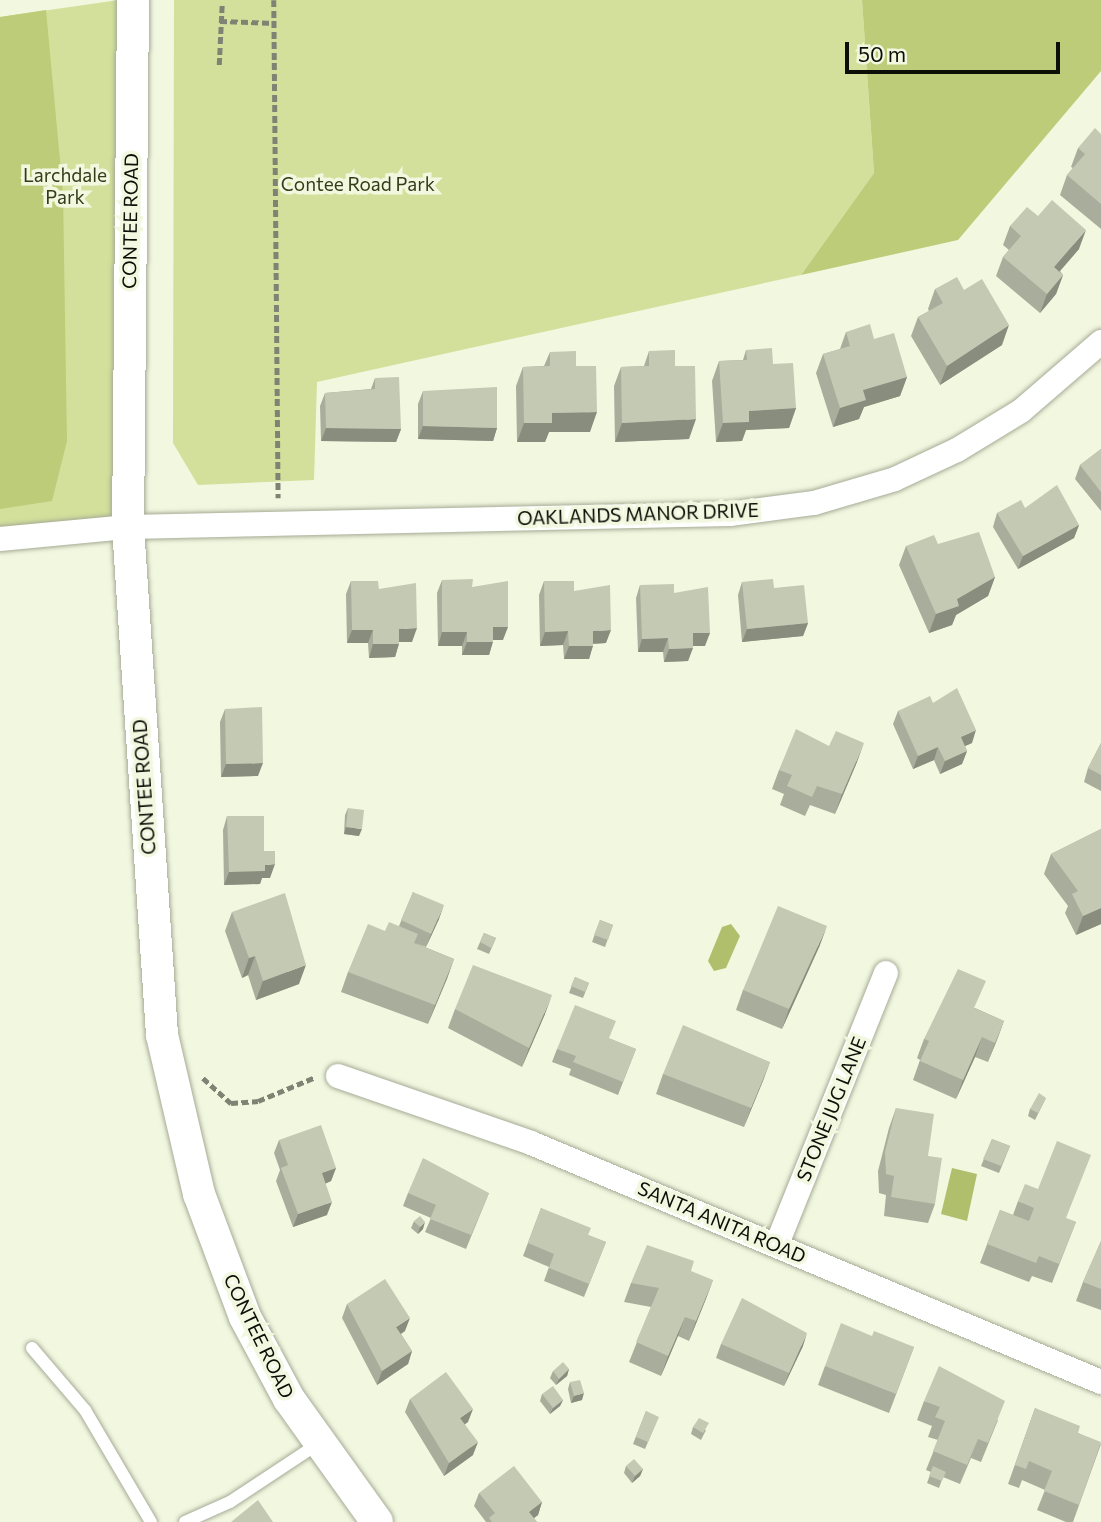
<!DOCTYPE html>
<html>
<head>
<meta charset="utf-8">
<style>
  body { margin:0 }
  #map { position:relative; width:1101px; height:1522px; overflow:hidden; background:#f2f7e0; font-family:Commissioner,sans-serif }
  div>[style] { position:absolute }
  .green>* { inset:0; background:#d2e09b }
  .forest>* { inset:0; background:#bccc79 }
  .water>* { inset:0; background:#b0bf6c }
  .path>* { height:4.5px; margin-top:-2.25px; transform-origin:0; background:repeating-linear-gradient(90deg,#808374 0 7px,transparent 0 10.5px) }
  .roads { filter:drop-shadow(0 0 2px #a6ab96) drop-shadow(0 0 2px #a6ab96) }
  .service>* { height:12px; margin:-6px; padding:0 6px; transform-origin:6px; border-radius:6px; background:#fff }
  .minor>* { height:24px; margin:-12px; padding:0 12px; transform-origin:12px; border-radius:12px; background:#fff }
  .tertiary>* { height:32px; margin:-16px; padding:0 16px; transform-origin:16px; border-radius:16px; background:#fff }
  .wall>* { inset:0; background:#a9ad9b }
  .shaded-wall>* { inset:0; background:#898d7e }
  .building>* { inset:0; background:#c4c9b4 }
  span { translate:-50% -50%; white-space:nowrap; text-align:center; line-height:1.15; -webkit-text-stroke:7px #f2f7e0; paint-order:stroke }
  .park-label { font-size:19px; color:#353b18 }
  .street-label { font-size:19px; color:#0d0e07 }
  .scale { position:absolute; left:845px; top:42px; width:215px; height:32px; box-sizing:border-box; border:4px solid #0d0e07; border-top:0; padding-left:9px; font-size:21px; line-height:24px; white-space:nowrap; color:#0d0e07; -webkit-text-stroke:5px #f2f7e0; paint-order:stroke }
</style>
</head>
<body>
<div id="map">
  <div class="green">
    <i style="clip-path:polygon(119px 0,128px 527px,0 539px,0 17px)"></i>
    <i style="clip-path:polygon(174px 0,862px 0,874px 173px,801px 275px,317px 382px,314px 480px,198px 485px,173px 443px)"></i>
  </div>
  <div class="forest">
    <i style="clip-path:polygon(862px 0,1101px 0,1101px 71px,958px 240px,801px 275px,874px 173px)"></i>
    <i style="clip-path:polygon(46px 10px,63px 192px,67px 441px,52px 501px,0 509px,0 17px)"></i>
  </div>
  <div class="water">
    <i style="clip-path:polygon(731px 924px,740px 936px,726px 968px,714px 971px,708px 961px,722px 927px)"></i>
    <i style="clip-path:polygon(952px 1168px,977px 1174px,967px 1221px,941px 1214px)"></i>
  </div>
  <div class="path">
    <i style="left:274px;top:0;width:498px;rotate:89.5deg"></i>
    <i style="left:220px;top:21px;width:54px;rotate:2.1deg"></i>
    <i style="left:219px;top:65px;width:61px;rotate:-87.2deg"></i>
    <i style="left:203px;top:1078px;width:38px;rotate:42deg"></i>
    <i style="left:231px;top:1103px;width:27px;rotate:-4deg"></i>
    <i style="left:258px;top:1101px;width:60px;rotate:-22.7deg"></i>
  </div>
  <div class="roads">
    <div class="service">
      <i style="left:32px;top:1348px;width:82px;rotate:49.5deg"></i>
      <i style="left:85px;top:1410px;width:130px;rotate:59.5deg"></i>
      <i style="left:185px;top:1522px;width:49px;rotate:-24deg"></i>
      <i style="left:230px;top:1502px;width:107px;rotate:-33.5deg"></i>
    </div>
    <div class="minor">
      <i style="left:0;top:539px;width:129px;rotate:-5.4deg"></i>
      <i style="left:128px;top:527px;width:602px;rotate:-1.24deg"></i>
      <i style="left:730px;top:514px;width:85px;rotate:-7.5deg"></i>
      <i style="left:814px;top:503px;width:84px;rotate:-16.5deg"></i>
      <i style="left:895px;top:479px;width:68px;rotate:-25.1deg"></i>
      <i style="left:957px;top:450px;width:75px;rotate:-31.4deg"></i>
      <i style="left:1021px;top:411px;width:106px;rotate:-40.8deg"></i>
      <i style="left:338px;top:1076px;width:204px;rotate:19.1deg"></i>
      <i style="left:531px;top:1143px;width:618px;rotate:22.75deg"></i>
      <i style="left:777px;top:1244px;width:292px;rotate:-68.1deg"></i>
    </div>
    <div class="tertiary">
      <i style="left:133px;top:0;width:527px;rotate:90.54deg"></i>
      <i style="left:128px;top:527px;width:509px;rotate:86.17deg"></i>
      <i style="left:162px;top:1035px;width:163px;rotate:76.9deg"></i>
      <i style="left:199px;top:1194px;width:131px;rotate:69.5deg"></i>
      <i style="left:245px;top:1317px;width:93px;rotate:61.8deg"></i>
      <i style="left:289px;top:1399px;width:151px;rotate:54.4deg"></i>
    </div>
  </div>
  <div class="wall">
    <i style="clip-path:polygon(1101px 134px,1101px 229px,1060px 195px,1067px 175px,1073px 168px,1071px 167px,1078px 148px)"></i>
    <i style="clip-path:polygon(1038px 216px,1079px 249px,1060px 271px,1063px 275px,1056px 294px,1040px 313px,996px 276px,1003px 257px,1009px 250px,1003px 245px,1010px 226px)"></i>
    <i style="clip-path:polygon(935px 289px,964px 290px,1002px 345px,940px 385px,911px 336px,918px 317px,929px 311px,928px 309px)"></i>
    <i style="clip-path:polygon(846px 332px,874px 339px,907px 377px,900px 396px,864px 407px,859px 419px,833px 427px,816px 373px,823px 354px,840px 349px)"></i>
    <i style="clip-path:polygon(746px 350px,773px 364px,796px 408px,789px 428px,746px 430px,742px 441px,716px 442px,712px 381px,719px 361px,743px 360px)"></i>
    <i style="clip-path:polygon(649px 351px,675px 366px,689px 439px,615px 442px,614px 386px,621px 367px,644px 366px)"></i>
    <i style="clip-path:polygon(550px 352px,576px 366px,590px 432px,549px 432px,545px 442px,517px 442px,516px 386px,523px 367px,544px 366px)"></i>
    <i style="clip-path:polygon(375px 378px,401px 429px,396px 442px,321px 441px,320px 406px,325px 393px,371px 389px)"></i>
    <i style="clip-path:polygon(423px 391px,497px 428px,493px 441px,418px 439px,418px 404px)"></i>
    <i style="clip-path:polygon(1101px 449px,1101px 511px,1075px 479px,1080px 465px)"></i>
    <i style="clip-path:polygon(1025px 508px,1079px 525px,1074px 538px,1018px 569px,993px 527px,997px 513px)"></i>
    <i style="clip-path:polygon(938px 544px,995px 577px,988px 596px,956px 615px,952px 625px,929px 633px,899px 565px,906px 546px)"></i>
    <i style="clip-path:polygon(442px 580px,472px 587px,503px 640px,493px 640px,489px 655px,462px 655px,462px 646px,438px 646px,437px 593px)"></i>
    <i style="clip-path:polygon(351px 581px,379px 589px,412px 642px,399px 642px,395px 657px,369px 658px,368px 643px,347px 643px,346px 594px)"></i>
    <i style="clip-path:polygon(544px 581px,574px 591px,606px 643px,593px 644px,589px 659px,564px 659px,563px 645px,540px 646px,539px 595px)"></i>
    <i style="clip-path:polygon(742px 582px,774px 588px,808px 623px,803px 636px,742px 642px,738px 595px)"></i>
    <i style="clip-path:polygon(640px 585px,674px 593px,705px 646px,693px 646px,688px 661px,664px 662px,663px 652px,638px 652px,636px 598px)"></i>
    <i style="clip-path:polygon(933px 703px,972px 743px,965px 746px,967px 751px,962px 764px,940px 774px,934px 760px,913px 769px,893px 724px,898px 711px)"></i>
    <i style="clip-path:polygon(225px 709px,258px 776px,221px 777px,220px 722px)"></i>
    <i style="clip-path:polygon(1101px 743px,1101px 791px,1084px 782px,1088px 768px)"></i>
    <i style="clip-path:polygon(857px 762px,835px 814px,810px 805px,805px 816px,780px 805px,784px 794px,772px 789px,779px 770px)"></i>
    <i style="clip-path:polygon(348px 808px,359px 836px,344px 834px,345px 815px)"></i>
    <i style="clip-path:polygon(227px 816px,264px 851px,270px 878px,262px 878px,260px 884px,224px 885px,223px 830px)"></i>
    <i style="clip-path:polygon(1101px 829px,1101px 924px,1076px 935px,1065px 913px,1068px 906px,1044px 874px,1051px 854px)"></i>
    <i style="clip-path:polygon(413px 892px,439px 919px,426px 947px,415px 943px,454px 959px,428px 1024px,341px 992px,348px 972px,385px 931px,399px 926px)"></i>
    <i style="clip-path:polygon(232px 912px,299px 984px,256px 1000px,248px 975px,242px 978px,225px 931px)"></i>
    <i style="clip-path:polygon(600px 920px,613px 925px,605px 947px,592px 942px)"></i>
    <i style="clip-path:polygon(484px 933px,496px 938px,489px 954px,477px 949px)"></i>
    <i style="clip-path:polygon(820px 945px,782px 1029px,736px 1010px,743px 990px)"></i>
    <i style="clip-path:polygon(575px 977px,589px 983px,583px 998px,569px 993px)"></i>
    <i style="clip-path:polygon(975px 1008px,1004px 1021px,988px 1062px,975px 1057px,956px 1099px,913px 1080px,920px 1060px,917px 1058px,924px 1039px)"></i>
    <i style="clip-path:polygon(455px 1009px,545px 1014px,522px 1067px,448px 1028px)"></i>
    <i style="clip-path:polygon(610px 1039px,636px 1049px,618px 1095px,569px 1075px,571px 1069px,552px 1062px,557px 1049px)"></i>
    <i style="clip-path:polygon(770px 1062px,744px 1127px,656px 1094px,663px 1074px)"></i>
    <i style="clip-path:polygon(1046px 1098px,1035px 1120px,1028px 1116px,1030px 1109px)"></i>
    <i style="clip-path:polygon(896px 1108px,928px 1156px,935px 1204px,928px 1223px,884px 1216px,886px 1195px,879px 1193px,878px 1171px,889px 1128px)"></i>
    <i style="clip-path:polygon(992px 1139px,1010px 1146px,999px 1173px,981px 1166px)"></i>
    <i style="clip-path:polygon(279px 1140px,336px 1168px,331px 1181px,325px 1184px,327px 1215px,293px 1227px,276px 1181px,280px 1170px,274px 1153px)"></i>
    <i style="clip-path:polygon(408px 1193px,489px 1193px,466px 1249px,425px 1232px,431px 1218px,403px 1206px)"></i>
    <i style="clip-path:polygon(1018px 1201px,1076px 1222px,1052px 1283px,1032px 1276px,1029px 1282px,980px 1263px,1000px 1210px,1013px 1215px)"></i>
    <i style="clip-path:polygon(541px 1208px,588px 1235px,606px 1242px,584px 1297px,544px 1281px,549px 1267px,523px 1256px)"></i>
    <i style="clip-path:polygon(414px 1221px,423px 1229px,418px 1234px,411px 1228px)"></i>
    <i style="clip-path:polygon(1101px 1241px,1101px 1310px,1076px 1301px,1083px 1282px)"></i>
    <i style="clip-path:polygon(713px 1280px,689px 1341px,678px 1336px,661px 1376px,629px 1362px,651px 1307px,624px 1302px,631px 1283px)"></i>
    <i style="clip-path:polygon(347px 1304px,405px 1331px,401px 1334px,412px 1351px,408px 1364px,377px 1385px,342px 1318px)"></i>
    <i style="clip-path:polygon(872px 1336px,914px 1347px,889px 1413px,818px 1385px,825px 1366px)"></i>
    <i style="clip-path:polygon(721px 1344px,803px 1346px,784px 1386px,716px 1358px)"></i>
    <i style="clip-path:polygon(569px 1369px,567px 1376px,556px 1385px,550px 1378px,553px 1371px)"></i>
    <i style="clip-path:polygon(570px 1382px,582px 1400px,571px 1403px,568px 1389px)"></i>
    <i style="clip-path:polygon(542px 1394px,563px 1400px,560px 1406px,550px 1414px,540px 1401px)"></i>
    <i style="clip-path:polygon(410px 1399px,468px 1422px,465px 1424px,473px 1455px,444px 1476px,405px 1412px)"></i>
    <i style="clip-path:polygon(924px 1401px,998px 1420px,981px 1462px,971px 1458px,960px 1484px,943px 1477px,939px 1488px,927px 1483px,931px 1472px,926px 1470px,938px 1440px,928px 1437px,932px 1426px,917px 1420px)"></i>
    <i style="clip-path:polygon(1035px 1408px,1078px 1433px,1101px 1444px,1073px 1522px,1066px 1522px,1037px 1510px,1045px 1490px,1022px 1480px,1019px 1488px,1008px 1484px)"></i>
    <i style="clip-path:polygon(646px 1411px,656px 1423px,645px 1449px,633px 1444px)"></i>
    <i style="clip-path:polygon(693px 1427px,706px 1430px,701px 1440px,691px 1434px)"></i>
    <i style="clip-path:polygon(626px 1466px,643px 1469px,640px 1476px,632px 1483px,624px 1473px)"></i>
    <i style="clip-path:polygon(479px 1493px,542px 1502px,538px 1515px,534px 1518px,537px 1522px,486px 1522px,474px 1506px)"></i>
  </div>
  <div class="shaded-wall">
    <i style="clip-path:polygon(1086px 230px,1079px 249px,1047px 286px,1054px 267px)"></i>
    <i style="clip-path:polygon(1063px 275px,1056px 294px,1040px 313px,1047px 294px)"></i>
    <i style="clip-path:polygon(1009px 325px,1002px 345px,940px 385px,947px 366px)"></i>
    <i style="clip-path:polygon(907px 377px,900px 396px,864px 407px,859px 419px,833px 427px,840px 408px,863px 390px)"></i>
    <i style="clip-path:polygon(796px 408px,789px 428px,746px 430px,742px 441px,716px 442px,723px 423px,749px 411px)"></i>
    <i style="clip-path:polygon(597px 412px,590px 432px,549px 432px,545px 442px,517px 442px,524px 423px,552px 413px)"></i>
    <i style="clip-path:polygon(696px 419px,689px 439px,615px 442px,622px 423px)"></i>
    <i style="clip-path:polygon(423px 426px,497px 428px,493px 441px,418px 439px)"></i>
    <i style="clip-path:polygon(326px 428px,401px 429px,396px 442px,321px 441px)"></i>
    <i style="clip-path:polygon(1079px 525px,1074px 538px,1018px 569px,1023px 556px)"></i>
    <i style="clip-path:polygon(995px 577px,988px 596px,956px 615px,952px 625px,929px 633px,936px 614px,957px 599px)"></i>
    <i style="clip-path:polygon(808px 623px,803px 636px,742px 642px,747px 629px)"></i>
    <i style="clip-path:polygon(493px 627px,508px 627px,503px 640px,488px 640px)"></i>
    <i style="clip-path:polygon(417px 628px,412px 642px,394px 642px,399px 629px)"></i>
    <i style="clip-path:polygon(352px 630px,373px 630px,368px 643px,347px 643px)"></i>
    <i style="clip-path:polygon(611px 630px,606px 643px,588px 644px,593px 631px)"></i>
    <i style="clip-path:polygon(568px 631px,563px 645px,540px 646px,545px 632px)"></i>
    <i style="clip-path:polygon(442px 632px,467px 632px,462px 646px,438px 646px)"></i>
    <i style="clip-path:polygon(693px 633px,710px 633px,705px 646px,688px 646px)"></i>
    <i style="clip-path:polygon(668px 638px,663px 652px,638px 652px,642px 639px)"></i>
    <i style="clip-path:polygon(467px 642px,493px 642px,489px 655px,462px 655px)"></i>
    <i style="clip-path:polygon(373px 644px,399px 644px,395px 657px,369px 658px)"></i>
    <i style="clip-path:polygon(569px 646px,593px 646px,589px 659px,564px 659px)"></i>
    <i style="clip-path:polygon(693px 648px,688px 661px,664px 662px,669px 649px)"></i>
    <i style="clip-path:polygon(976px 730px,972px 743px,956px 750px,961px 737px)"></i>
    <i style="clip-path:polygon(864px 743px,857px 762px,835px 814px,842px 794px)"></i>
    <i style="clip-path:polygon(938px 747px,934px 760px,913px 769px,918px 756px)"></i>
    <i style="clip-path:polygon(967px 751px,962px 764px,940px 774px,945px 761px)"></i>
    <i style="clip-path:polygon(263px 763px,258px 776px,221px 777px,226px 764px)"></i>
    <i style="clip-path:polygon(346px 827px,362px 829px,359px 836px,344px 834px)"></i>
    <i style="clip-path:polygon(275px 864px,270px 878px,262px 878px,260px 884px,224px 885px,229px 872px,265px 865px)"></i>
    <i style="clip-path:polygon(444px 905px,439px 919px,426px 947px,431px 934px)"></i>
    <i style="clip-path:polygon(1101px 908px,1101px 924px,1076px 935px,1083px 916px)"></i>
    <i style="clip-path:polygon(827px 926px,820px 945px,782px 1029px,789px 1009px)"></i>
    <i style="clip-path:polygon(255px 956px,248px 975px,242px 978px,249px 958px)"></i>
    <i style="clip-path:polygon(454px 959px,447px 979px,428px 1024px,435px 1005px)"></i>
    <i style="clip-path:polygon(306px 965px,299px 984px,256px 1000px,263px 981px)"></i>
    <i style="clip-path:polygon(552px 995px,545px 1014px,522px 1067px,529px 1048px)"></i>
    <i style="clip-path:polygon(1004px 1021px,997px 1040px,988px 1062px,995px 1043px)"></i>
    <i style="clip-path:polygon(982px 1037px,975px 1057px,956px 1099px,963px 1080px)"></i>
    <i style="clip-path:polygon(770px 1062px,763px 1081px,744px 1127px,751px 1108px)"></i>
    <i style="clip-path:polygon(336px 1168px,331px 1181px,317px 1187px,322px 1173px)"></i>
    <i style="clip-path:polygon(332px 1202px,327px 1215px,293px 1227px,298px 1214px)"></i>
    <i style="clip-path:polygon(425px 1222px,423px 1229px,418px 1234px,420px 1227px)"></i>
    <i style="clip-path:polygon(713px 1280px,706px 1299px,689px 1341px,696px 1321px)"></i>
    <i style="clip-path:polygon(685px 1317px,678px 1336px,661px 1376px,668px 1356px)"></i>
    <i style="clip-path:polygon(410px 1318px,405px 1331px,391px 1340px,396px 1327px)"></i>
    <i style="clip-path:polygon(807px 1333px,803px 1346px,784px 1386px,789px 1373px)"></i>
    <i style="clip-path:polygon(412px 1351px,408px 1364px,377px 1385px,382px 1371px)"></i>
    <i style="clip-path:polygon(569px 1369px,567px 1376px,556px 1385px,559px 1379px)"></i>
    <i style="clip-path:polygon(584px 1393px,582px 1400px,571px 1403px,574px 1396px)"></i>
    <i style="clip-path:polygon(563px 1400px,560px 1406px,550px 1414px,553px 1408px)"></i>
    <i style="clip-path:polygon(473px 1409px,468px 1422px,455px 1431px,460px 1418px)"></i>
    <i style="clip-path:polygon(478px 1442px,473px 1455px,444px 1476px,449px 1463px)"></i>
    <i style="clip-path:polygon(643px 1469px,640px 1476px,632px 1483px,635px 1476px)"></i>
    <i style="clip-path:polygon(542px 1502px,538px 1515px,529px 1522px,529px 1512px)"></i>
  </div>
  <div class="building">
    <i style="clip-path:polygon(1095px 128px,1101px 134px,1101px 204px,1067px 175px,1085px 154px,1078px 148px)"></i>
    <i style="clip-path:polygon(1052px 200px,1086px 230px,1054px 267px,1063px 275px,1047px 294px,1003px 257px,1021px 236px,1010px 226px,1027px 207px,1038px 216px)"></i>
    <i style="clip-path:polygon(957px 277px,964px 290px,982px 279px,1009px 325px,947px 366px,918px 317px,943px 303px,935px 289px)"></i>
    <i style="clip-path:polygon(870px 324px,874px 339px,894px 333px,907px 377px,863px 390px,866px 400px,840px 408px,823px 354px,850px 346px,846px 332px)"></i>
    <i style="clip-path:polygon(772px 348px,773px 364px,793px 363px,796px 408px,749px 411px,749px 422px,723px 423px,719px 361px,747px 360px,746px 350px)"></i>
    <i style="clip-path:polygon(675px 350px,675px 366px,695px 366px,696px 419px,622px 423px,621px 367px,649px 366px,649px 351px)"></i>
    <i style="clip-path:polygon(576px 351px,576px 366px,596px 366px,597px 412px,552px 413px,552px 423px,524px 423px,523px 367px,550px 366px,550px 352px)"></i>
    <i style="clip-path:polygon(399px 377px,401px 429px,326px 428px,325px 393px,375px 389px,375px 378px)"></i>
    <i style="clip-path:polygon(497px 387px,497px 428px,423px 426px,423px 391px)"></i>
    <i style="clip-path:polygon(1101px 449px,1101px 492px,1080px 465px)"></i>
    <i style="clip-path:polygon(1057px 485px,1079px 525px,1023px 556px,997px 513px,1021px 500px,1025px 508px)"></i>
    <i style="clip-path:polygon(979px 532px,995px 577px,957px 599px,959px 606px,936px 614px,906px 546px,934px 535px,938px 544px)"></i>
    <i style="clip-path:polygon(473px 579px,472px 587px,508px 581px,508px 627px,493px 627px,493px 642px,467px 642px,467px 632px,442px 632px,442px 580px)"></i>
    <i style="clip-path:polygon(773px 579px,774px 588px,804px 585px,808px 623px,747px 629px,742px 582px)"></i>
    <i style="clip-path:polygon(351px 581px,378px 581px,379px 589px,416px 583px,417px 628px,399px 629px,399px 644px,373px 644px,373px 630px,352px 630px)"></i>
    <i style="clip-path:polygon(544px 581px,574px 581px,574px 591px,610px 585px,611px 630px,593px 631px,593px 646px,569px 646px,568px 631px,545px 632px)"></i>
    <i style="clip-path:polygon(674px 584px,674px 593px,708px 587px,710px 633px,693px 633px,693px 648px,669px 649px,668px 638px,642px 639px,640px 585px)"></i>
    <i style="clip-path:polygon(957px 688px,976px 730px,961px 737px,967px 751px,945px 761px,938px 747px,918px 756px,898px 711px,930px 696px,933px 703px)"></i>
    <i style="clip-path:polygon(262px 707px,263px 763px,226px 764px,225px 709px)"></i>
    <i style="clip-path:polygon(796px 729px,829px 746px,836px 731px,864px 743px,842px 794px,817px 786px,812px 797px,787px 786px,792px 775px,779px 770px)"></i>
    <i style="clip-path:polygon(1101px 743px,1101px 775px,1088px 768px)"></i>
    <i style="clip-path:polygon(348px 808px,364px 810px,362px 829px,346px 827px)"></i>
    <i style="clip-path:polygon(227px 816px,264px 816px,264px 851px,275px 851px,275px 864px,265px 865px,265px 871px,229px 872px)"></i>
    <i style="clip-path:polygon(1101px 829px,1101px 908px,1083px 916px,1072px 894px,1078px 891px,1051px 854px)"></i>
    <i style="clip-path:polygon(413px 892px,444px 905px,431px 934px,401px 920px)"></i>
    <i style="clip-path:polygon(285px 893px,306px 965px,263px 981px,255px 956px,249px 958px,232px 912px)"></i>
    <i style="clip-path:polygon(778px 906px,827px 926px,789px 1009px,743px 990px)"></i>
    <i style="clip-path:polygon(600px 920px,613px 925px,608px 940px,594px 935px)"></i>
    <i style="clip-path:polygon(389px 922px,418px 934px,414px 943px,454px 959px,435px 1005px,348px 972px,368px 924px,385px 931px)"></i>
    <i style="clip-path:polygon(484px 933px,496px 938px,491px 948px,480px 942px)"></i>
    <i style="clip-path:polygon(473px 965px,552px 995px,529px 1048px,455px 1009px)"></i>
    <i style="clip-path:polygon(958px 969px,986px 981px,974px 1008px,1004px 1021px,995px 1043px,982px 1037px,963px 1080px,920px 1061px,929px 1041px,924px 1039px)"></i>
    <i style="clip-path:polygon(575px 977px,589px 983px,585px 992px,571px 986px)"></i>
    <i style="clip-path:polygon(575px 1005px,616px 1021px,609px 1038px,636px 1049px,623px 1082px,573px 1062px,576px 1056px,557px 1049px)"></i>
    <i style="clip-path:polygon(683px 1025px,770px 1062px,751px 1108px,663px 1074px)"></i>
    <i style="clip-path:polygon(1039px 1093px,1046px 1098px,1038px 1113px,1030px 1109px)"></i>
    <i style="clip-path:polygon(896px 1108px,934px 1114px,928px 1156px,942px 1158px,935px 1204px,891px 1197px,894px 1176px,886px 1174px,885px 1152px)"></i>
    <i style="clip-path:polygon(321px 1125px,336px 1168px,322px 1173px,332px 1202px,298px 1214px,281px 1168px,288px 1165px,279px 1140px)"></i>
    <i style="clip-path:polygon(992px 1139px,1010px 1146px,1001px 1166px,983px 1159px)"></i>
    <i style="clip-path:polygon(1057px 1141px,1091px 1155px,1066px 1218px,1076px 1222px,1059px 1264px,1039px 1256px,1036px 1263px,987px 1244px,1000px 1210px,1029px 1221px,1034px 1208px,1018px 1201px,1025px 1184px,1038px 1189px)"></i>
    <i style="clip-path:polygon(423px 1158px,489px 1193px,471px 1235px,430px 1219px,436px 1205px,408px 1193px)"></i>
    <i style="clip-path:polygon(541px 1208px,591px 1228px,588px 1235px,606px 1242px,589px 1284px,549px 1268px,554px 1254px,528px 1243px)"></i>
    <i style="clip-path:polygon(420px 1216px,425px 1222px,420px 1227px,414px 1221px)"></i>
    <i style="clip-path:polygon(1101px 1241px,1101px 1289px,1083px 1282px)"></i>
    <i style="clip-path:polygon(647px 1245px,694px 1261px,691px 1271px,713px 1280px,696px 1321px,685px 1317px,668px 1356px,636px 1342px,659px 1288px,631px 1283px)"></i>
    <i style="clip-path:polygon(385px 1279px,410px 1318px,396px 1327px,412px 1351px,382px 1371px,347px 1304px)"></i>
    <i style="clip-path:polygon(742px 1298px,807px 1333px,789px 1373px,721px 1344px)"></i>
    <i style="clip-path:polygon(841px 1323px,872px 1336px,874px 1331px,914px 1347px,896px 1394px,825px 1366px)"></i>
    <i style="clip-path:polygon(563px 1362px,569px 1369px,559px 1379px,553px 1371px)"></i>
    <i style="clip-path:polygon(939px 1366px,1005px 1401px,988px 1443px,978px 1439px,967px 1465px,933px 1451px,945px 1421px,935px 1417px,940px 1407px,924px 1401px)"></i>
    <i style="clip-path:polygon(446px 1372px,473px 1409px,460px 1418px,478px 1442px,449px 1463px,410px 1399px)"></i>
    <i style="clip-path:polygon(580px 1380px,584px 1393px,574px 1396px,570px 1382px)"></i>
    <i style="clip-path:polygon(553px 1386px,563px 1400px,553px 1408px,542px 1394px)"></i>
    <i style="clip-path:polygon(1035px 1408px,1080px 1426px,1078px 1433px,1101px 1442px,1079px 1505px,1044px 1491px,1052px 1471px,1029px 1461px,1026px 1469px,1015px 1465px)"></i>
    <i style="clip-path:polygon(646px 1411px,659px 1417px,648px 1442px,636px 1437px)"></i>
    <i style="clip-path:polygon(699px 1418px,709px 1423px,703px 1433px,693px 1427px)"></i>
    <i style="clip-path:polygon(634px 1459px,643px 1469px,635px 1476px,626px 1466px)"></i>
    <i style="clip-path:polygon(514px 1466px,542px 1502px,529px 1512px,537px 1522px,492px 1522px,489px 1518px,495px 1513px,479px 1493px)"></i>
    <i style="clip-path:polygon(933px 1466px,946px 1472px,942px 1481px,929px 1476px)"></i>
    <i style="clip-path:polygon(258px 1500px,273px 1522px,231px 1522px)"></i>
  </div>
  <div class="park-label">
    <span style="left:65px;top:186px">Larchdale<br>Park</span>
    <span style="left:358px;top:184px">Contee Road Park</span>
  </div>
  <div class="street-label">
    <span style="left:130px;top:221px;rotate:-89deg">CONTEE ROAD</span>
    <span style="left:638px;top:514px;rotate:-2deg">OAKLANDS MANOR DRIVE</span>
    <span style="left:144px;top:787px;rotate:-94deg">CONTEE ROAD</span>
    <span style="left:831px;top:1109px;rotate:-68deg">STONE JUG LANE</span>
    <span style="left:722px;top:1222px;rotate:23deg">SANTA ANITA ROAD</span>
    <span style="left:259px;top:1336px;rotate:64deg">CONTEE ROAD</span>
  </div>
  <div class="scale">50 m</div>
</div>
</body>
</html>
